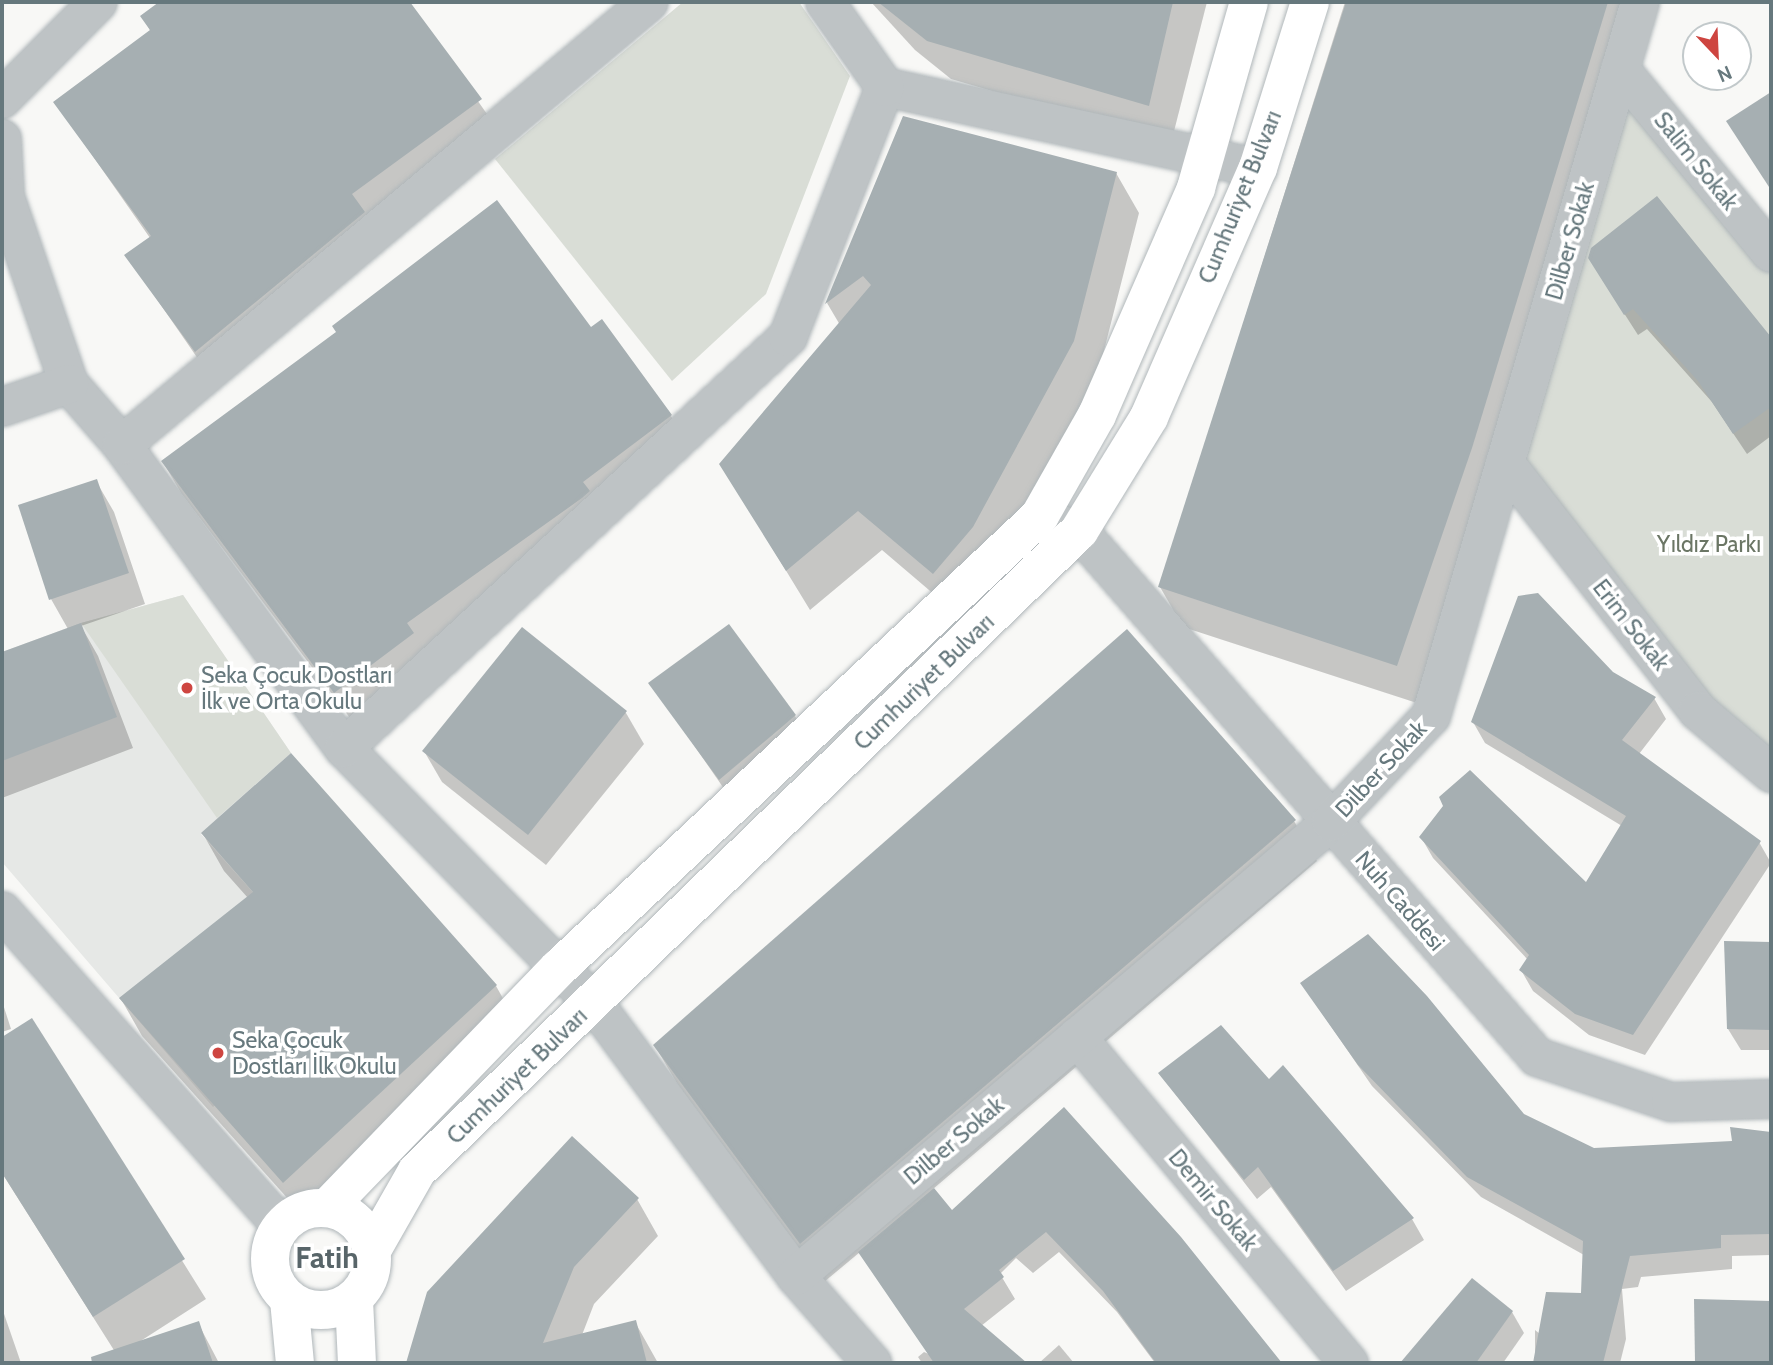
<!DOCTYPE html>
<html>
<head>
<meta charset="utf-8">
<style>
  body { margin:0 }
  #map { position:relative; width:1773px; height:1365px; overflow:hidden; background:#f8f8f6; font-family:Cabin,sans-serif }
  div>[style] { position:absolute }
  .built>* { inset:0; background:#e6e8e6 }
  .green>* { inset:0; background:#d9ddd6 }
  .shadow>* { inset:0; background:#0003 }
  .building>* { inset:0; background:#a6afb2 }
  .roads { filter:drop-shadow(0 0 2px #b0b7ba) drop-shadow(0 0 2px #b0b7ba) }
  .minor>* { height:38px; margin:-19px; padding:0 19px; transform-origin:19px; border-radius:19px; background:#bec3c5 }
  .secondary>* { height:38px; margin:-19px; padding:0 19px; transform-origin:19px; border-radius:19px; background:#fff }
  .secondary>.ring { margin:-19px; padding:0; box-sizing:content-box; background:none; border:38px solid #fff; border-radius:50% }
  .dots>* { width:19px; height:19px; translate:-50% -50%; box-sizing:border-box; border:4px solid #fff; border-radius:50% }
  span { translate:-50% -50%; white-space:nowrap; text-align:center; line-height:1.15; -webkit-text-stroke:7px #fff; paint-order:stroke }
  .street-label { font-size:23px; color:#66787d }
  .park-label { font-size:23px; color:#6b7665 }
  .poi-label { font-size:23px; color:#66787d }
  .left { translate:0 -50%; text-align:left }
  .district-label { font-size:30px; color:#586569; font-weight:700 }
  .frame { position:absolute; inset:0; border:4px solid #66787d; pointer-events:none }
  .north { position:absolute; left:1682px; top:21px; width:70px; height:70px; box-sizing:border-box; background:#fff; border:2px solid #c2c9cb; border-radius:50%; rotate:157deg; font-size:19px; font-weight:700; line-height:28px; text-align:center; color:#66787d }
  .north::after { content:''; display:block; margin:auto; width:24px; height:32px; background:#ce4540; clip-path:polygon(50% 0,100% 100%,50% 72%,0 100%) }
</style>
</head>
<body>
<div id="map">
  <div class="built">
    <i style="clip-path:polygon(183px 595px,291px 753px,201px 834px,339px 989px,213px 1107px,2px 862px,2px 652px,81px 623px)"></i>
  </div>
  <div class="green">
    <i style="clip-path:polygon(683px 2px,799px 2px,850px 76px,766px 294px,672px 381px,495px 159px)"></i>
    <i style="clip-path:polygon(1620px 69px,1771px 253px,1771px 773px,1505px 463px)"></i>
    <i style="clip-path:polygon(183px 595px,291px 753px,217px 818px,81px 623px)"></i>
  </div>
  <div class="shadow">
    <i style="clip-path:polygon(162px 2px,408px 2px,499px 131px,214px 382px,127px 256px,150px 238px,55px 102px,151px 32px,142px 16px)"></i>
    <i style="clip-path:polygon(871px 2px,1207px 2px,1171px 143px,951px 79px,915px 50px)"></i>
    <i style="clip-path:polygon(1345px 2px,1641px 2px,1420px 704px,1183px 627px,1160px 587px)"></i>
    <i style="clip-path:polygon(904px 118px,1116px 173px,1139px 213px,1096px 382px,995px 567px,956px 613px,882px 550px,810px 610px,721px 464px,840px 325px,827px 303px)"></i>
    <i style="clip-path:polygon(1656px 199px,1771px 343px,1771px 436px,1747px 454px,1712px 402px,1647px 329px,1638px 335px,1602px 279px)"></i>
    <i style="clip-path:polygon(590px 330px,671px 416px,688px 446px,353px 722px,181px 493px,163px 462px)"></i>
    <i style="clip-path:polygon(96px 481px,114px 512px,145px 604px,81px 626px,98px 656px,133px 748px,2px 798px,2px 654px,68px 629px,51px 599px)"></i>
    <i style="clip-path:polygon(522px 629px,626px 713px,644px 744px,546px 865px,442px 782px,424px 751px)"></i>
    <i style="clip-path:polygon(1612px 674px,1654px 698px,1666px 719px,1639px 754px,1759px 842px,1771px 863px,1645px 1055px,1589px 1035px,1533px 991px,1521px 970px,1528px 960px,1433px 858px,1421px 837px,1586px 885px,1622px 826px,1485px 743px,1473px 722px)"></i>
    <i style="clip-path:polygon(651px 683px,795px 716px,813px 747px,738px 809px)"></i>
    <i style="clip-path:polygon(1294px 821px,1317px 861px,933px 1189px,951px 1213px,1180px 1238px,1279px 1363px,1155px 1363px,1117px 1312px,1059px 1252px,1033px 1273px,1016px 1258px,1000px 1274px,1015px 1299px,981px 1326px,1024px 1363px,922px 1363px,918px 1357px,924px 1352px,931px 1355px,860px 1252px,824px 1282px,678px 1085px,655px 1046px)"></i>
    <i style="clip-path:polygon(203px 834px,496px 986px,517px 1023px,306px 1219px,142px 1036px,121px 999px,248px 898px,224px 871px)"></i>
    <i style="clip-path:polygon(1726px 942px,1771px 944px,1771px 1050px,1741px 1050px,1728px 1029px)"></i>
    <i style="clip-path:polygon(1302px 984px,1523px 1116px,1593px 1150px,1734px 1143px,1732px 1129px,1771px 1134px,1771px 1255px,1732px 1256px,1732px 1269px,1641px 1277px,1638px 1287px,1622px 1289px,1626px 1339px,1620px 1363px,1535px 1363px,1535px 1330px,1540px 1334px,1583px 1295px,1584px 1255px,1481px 1197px,1372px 1086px)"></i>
    <i style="clip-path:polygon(2px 1001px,11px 1029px,2px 1032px)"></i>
    <i style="clip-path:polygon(32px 1020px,206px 1299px,139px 1342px,198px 1323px,219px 1363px,127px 1363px,123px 1352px,117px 1355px,2px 1173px,2px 1039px)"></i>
    <i style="clip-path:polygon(1283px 1068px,1412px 1219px,1424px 1240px,1346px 1291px,1271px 1187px,1257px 1199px,1160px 1074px,1269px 1082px)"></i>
    <i style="clip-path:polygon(637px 1199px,658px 1236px,594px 1304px,582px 1335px,635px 1322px,658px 1363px,408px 1363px,429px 1292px)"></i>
    <i style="clip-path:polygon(1696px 1302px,1771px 1303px,1771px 1363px,1697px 1363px)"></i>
    <i style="clip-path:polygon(2px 1308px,21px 1363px,2px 1363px)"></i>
    <i style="clip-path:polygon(1512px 1312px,1524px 1333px,1503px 1363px,1415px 1363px,1410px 1354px)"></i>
    <i style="clip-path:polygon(1059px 1345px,1074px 1363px,1039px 1363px)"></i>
  </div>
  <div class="building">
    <i style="clip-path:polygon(159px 2px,410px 2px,482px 99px,352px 194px,365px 212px,195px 352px,124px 255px,151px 236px,53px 102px,150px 30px,140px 16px)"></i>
    <i style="clip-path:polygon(878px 2px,1173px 2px,1149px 106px,927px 41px)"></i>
    <i style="clip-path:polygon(1346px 2px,1608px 2px,1472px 448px,1397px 666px,1158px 587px)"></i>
    <i style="clip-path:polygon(1771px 92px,1771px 190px,1726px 121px)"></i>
    <i style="clip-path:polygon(903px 116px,1117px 172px,1074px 341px,973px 527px,933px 574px,858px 511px,786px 571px,719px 464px,871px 285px,863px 276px,825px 304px)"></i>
    <i style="clip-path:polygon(1657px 196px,1771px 337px,1771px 407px,1733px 434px,1698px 381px,1633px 309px,1624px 315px,1588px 258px,1591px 248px)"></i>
    <i style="clip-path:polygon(497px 200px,591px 327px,602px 319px,672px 415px,583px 482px,590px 491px,582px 498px,407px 623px,414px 633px,334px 693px,161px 461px,336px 332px,332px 326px)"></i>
    <i style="clip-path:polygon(97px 479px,129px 573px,49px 600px,18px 505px)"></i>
    <i style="clip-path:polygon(1538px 593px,1613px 672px,1656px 697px,1622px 740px,1761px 841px,1633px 1035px,1575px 1014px,1519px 970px,1529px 955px,1419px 837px,1443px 806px,1439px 797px,1470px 770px,1586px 882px,1626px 816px,1471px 722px,1518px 596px)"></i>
    <i style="clip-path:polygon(81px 623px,117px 717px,2px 761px,2px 652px)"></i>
    <i style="clip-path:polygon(729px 624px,796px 715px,719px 780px,648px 683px)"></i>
    <i style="clip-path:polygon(522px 627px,627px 711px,528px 835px,422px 751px)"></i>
    <i style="clip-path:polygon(1127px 629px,1296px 820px,800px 1244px,653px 1045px)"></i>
    <i style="clip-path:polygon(291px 753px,497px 985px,283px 1183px,119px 998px,253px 892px,201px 833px)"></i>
    <i style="clip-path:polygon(1368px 934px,1427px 996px,1524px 1114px,1594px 1148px,1732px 1141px,1730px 1127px,1771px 1132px,1771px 1234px,1721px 1235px,1721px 1248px,1630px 1256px,1603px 1363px,1533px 1363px,1546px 1292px,1581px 1293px,1583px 1241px,1467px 1177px,1358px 1065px,1300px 983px)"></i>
    <i style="clip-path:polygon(1724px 941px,1771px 942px,1771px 1030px,1727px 1029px)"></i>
    <i style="clip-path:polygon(32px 1018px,185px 1259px,93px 1317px,2px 1173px,2px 1037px)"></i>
    <i style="clip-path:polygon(1221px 1025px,1269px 1079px,1283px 1065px,1414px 1218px,1333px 1271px,1258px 1167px,1244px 1180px,1158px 1073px)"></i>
    <i style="clip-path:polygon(1064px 1107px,1181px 1237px,1282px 1363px,1156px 1363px,1103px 1291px,1046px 1232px,999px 1270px,1004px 1277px,964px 1309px,1027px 1363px,934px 1363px,858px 1252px,934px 1188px,952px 1210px)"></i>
    <i style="clip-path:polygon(572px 1136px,639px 1198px,574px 1267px,543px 1343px,636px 1320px,647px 1363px,406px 1363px,427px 1292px)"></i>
    <i style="clip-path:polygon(1472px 1278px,1513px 1311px,1476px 1363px,1400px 1363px)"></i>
    <i style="clip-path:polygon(1694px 1299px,1771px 1301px,1771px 1363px,1695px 1363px)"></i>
    <i style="clip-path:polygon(199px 1321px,213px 1363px,92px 1363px,91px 1357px)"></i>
  </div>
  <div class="roads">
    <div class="minor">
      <i style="left:1620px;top:69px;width:238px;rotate:50.6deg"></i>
      <i style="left:885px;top:87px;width:382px;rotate:12.3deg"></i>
      <i style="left:2px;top:99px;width:136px;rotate:-45.3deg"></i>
      <i style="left:2px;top:139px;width:58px;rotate:87deg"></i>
      <i style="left:5px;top:197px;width:198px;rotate:71.1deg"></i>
      <i style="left:69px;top:384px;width:81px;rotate:49deg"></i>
      <i style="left:122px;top:445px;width:376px;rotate:53.8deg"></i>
      <i style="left:344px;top:748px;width:357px;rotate:45.6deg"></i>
      <i style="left:594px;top:1003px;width:340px;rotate:53.5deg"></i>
      <i style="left:796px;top:1276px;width:116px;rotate:48.9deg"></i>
      <i style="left:2px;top:407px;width:71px;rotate:-18.9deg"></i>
      <i style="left:122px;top:445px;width:688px;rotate:-40.05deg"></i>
      <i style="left:1505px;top:463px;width:314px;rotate:52.1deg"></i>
      <i style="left:1698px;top:711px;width:96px;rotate:40.3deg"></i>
      <i style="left:1049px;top:521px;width:32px;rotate:18deg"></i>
      <i style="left:1079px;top:531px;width:697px;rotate:48.95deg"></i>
      <i style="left:1537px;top:1057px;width:141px;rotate:18.6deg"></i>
      <i style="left:1671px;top:1102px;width:100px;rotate:-1.7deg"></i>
      <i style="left:344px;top:748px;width:605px;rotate:-42.79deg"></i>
      <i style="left:788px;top:337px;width:268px;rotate:-68.8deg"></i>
      <i style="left:885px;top:87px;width:104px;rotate:-125.2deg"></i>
      <i style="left:2px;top:911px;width:421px;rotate:48.4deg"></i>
      <i style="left:1077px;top:1037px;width:425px;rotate:50.2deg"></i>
      <i style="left:796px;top:1276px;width:702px;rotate:-40.32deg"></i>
      <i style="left:1331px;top:822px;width:146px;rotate:-46.7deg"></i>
      <i style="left:1431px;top:716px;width:744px;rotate:-73.68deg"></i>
    </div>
    <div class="secondary">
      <i class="ring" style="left:270px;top:1208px;width:64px;height:64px"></i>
      <i style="left:327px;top:1208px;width:334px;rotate:-46deg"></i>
      <i style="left:559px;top:968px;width:659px;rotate:-43.22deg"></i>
      <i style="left:1039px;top:517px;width:117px;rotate:-60.4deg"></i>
      <i style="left:1097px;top:415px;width:248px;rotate:-66.4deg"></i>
      <i style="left:1196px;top:188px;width:193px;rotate:-74.1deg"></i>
      <i style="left:372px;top:1250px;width:91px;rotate:-60.3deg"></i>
      <i style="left:417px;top:1171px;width:921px;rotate:-44.03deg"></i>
      <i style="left:1079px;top:531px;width:134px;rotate:-58.4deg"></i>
      <i style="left:1149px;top:417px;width:272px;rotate:-66.4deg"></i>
      <i style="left:1258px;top:168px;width:174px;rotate:-72.6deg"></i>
      <i style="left:289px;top:1300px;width:63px;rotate:84.6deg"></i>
      <i style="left:354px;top:1300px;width:63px;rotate:87.3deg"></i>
    </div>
  </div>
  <div class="dots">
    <i style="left:187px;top:688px;background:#ce4540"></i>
    <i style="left:218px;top:1053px;background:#ce4540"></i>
  </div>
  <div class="street-label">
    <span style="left:1696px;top:161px;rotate:51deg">Salim Sokak</span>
    <span style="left:1240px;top:197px;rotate:-68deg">Cumhuriyet Bulvarı</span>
    <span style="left:1570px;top:241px;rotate:-74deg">Dilber Sokak</span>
    <span style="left:1631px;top:625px;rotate:52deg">Erim Sokak</span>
    <span style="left:924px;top:682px;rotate:-44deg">Cumhuriyet Bulvarı</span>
    <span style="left:1381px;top:769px;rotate:-47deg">Dilber Sokak</span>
    <span style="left:1400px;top:901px;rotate:49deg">Nuh Caddesi</span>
    <span style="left:517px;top:1076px;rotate:-44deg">Cumhuriyet Bulvarı</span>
    <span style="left:954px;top:1141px;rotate:-40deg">Dilber Sokak</span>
    <span style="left:1213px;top:1200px;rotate:50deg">Demir Sokak</span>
  </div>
  <div class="park-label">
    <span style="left:1709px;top:544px">Yıldız Parkı</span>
  </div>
  <div class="poi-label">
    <span class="left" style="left:201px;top:688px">Seka Çocuk Dostları<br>İlk ve Orta Okulu</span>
    <span class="left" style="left:232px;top:1053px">Seka Çocuk<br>Dostları İlk Okulu</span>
  </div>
  <div class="district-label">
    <span style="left:327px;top:1258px">Fatih</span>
  </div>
  <div class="frame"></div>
  <div class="north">N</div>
</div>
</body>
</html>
